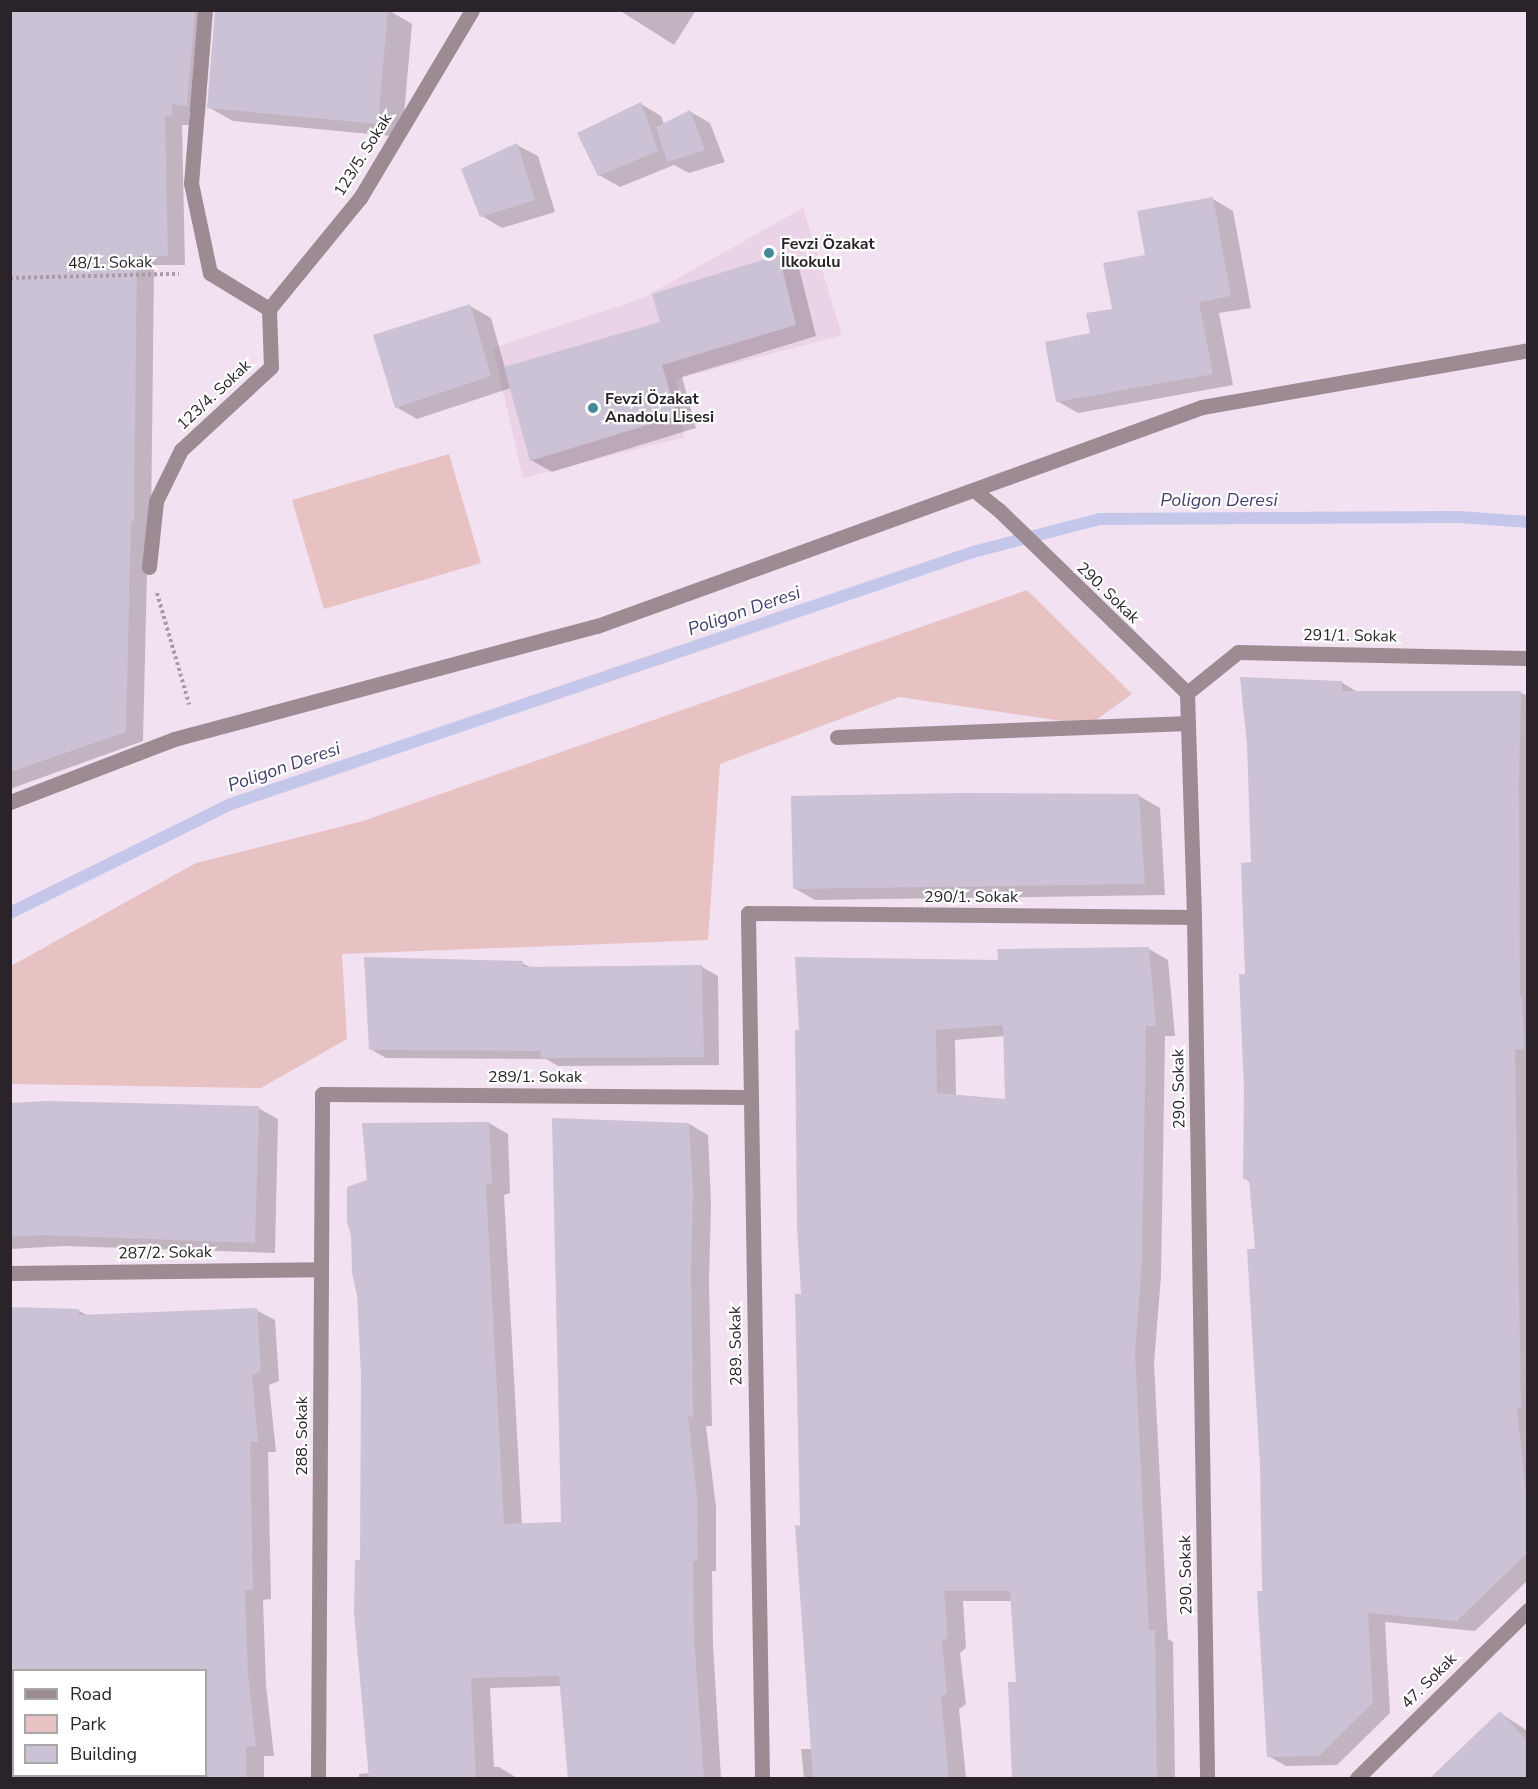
<!DOCTYPE html>
<html>
<head>
<meta charset="utf-8">
<style>
  body { margin:0 }
  #map { position:relative; width:1538px; height:1789px; overflow:hidden; background:#f2e1f0; font-family:"Nunito Sans",sans-serif }
  div>[style] { position:absolute }
  .built>* { inset:0; background:#ead2e7 }
  .green>* { inset:0; background:#e8c2c3 }
  .shadow>* { inset:0; background:#0003 }
  .stream>* { height:12px; margin:-6px; padding:0 6px; transform-origin:6px; border-radius:6px; background:#c5c7ea }
  .building>* { inset:0; background:#cbc2d5 }
  .path>* { height:4px; margin-top:-2px; transform-origin:0; background:repeating-linear-gradient(90deg,#a89ba6 0 3px,transparent 0 6px) }
  .service>* { height:15px; margin:-7.5px; padding:0 7.5px; transform-origin:7.5px; border-radius:7.5px; background:#9c8b92 }
  .minor>* { height:15px; margin:-7.5px; padding:0 7.5px; transform-origin:7.5px; border-radius:7.5px; background:#9c8b92 }
  .dots>* { width:16px; height:16px; translate:-50% -50%; box-sizing:border-box; border:3px solid #fff; border-radius:50% }
  span { translate:-50% -50%; white-space:nowrap; text-align:center; line-height:1.15; -webkit-text-stroke:4.5px #fff; paint-order:stroke }
  .street-label { font-size:16px; color:#2a242a }
  .poi-label { font-size:16px; color:#2a242a; font-weight:700 }
  .left { translate:0 -50%; text-align:left }
  .water-label { font-size:18px; color:#403f6f; font-style:italic }
  .frame { position:absolute; inset:0; border:12px solid #2a242a; pointer-events:none }
  .legend { position:absolute; left:12px; top:1669px; width:195px; height:108px; box-sizing:border-box; background:#fff; border:2px solid #aaa7aa; margin:0; padding:8px 10px; list-style:none; font-size:18px; color:#2a242a }
  .legend li { display:flex; align-items:center; gap:12px; height:30px }
  .legend b { width:30px; border:2px solid #aaa7aa }
</style>
</head>
<body>
<div id="map">
  <div class="built">
    <i style="clip-path:polygon(803px 208px,842px 335px,676px 379px,684px 437px,523px 478px,493px 348px,641px 299px)"></i>
  </div>
  <div class="green">
    <i style="clip-path:polygon(449px 454px,481px 563px,324px 609px,292px 500px)"></i>
    <i style="clip-path:polygon(1027px 590px,1132px 694px,1089px 725px,899px 697px,720px 764px,708px 940px,342px 954px,347px 1039px,261px 1088px,11px 1084px,11px 966px,196px 863px,363px 821px)"></i>
  </div>
  <div class="shadow">
    <i style="clip-path:polygon(10px 10px,198px 10px,198px 23px,211px 31px,205px 115px,189px 113px,189px 125px,182px 125px,185px 265px,154px 265px,151px 530px,148px 530px,143px 741px,10px 789px)"></i>
    <i style="clip-path:polygon(235px 10px,388px 10px,412px 24px,402px 137px,233px 121px,208px 107px)"></i>
    <i style="clip-path:polygon(619px 10px,696px 10px,674px 45px)"></i>
    <i style="clip-path:polygon(641px 104px,661px 116px,664px 124px,689px 111px,710px 123px,725px 162px,689px 173px,674px 165px,620px 187px,599px 175px)"></i>
    <i style="clip-path:polygon(517px 145px,538px 156px,555px 212px,502px 228px,482px 216px)"></i>
    <i style="clip-path:polygon(1213px 199px,1233px 211px,1251px 308px,1219px 313px,1233px 385px,1078px 413px,1057px 401px,1091px 335px,1113px 310px,1147px 257px)"></i>
    <i style="clip-path:polygon(779px 256px,799px 268px,816px 336px,682px 377px,696px 428px,552px 472px,531px 460px,511px 388px,417px 419px,396px 407px,470px 306px,491px 318px,505px 368px,662px 323px)"></i>
    <i style="clip-path:polygon(1341px 682px,1359px 693px,1521px 693px,1528px 696px,1528px 1580px,1475px 1631px,1385px 1622px,1390px 1713px,1337px 1765px,1286px 1766px,1268px 1756px,1257px 1250px,1250px 1182px,1244px 1178px,1246px 976px,1253px 863px)"></i>
    <i style="clip-path:polygon(1139px 796px,1160px 808px,1165px 895px,815px 900px,794px 888px)"></i>
    <i style="clip-path:polygon(evenodd,1149px 949px,1168px 960px,1175px 1036px,1165px 1036px,1161px 1276px,1154px 1363px,1168px 1639px,1173px 1642px,1175px 1778px,1014px 1778px,1017px 1684px,1013px 1601px,963px 1601px,966px 1648px,960px 1653px,966px 1704px,959px 1709px,966px 1778px,804px 1778px,801px 1749px,812px 1749px,802px 1527px,803px 1295px,796px 1032px,1000px 961px,1149px 949px,1005px 1036px,1007px 1101px,956px 1096px,955px 1040px,1005px 1036px)"></i>
    <i style="clip-path:polygon(522px 963px,532px 968px,702px 967px,718px 976px,719px 1065px,558px 1066px,546px 1059px,386px 1058px,370px 1049px)"></i>
    <i style="clip-path:polygon(10px 1104px,258px 1108px,278px 1119px,275px 1253px,64px 1246px,10px 1249px)"></i>
    <i style="clip-path:polygon(489px 1123px,508px 1134px,510px 1193px,504px 1195px,522px 1525px,563px 1524px,689px 1124px,708px 1135px,711px 1203px,709px 1282px,712px 1426px,706px 1426px,716px 1507px,716px 1571px,712px 1571px,713px 1646px,721px 1778px,570px 1778px,562px 1686px,490px 1688px,494px 1767px,499px 1767px,517px 1778px,359px 1778px,359px 1774px,370px 1773px,362px 1561px,368px 1180px)"></i>
    <i style="clip-path:polygon(evenodd,10px 1308px,78px 1310px,88px 1316px,256px 1310px,275px 1320px,279px 1381px,269px 1385px,276px 1452px,268px 1452px,271px 1599px,263px 1600px,266px 1685px,274px 1756px,264px 1756px,264px 1778px,10px 1778px,10px 1308px,14px 1670px,206px 1670px,206px 1776px,14px 1776px,14px 1670px)"></i>
    <i style="clip-path:polygon(1500px 1713px,1528px 1731px,1528px 1778px,1431px 1778px)"></i>
  </div>
  <div class="stream">
    <i style="left:10px;top:913px;width:246px;rotate:-26.3deg"></i>
    <i style="left:231px;top:804px;width:784px;rotate:-18.76deg"></i>
    <i style="left:973px;top:552px;width:131px;rotate:-14.6deg"></i>
    <i style="left:1100px;top:519px;width:359px;rotate:-0.3deg"></i>
    <i style="left:1459px;top:517px;width:69px;rotate:4.1deg"></i>
  </div>
  <div class="building">
    <i style="clip-path:polygon(10px 10px,195px 10px,187px 106px,172px 104px,172px 116px,165px 116px,168px 256px,137px 256px,134px 521px,131px 521px,126px 732px,10px 772px)"></i>
    <i style="clip-path:polygon(215px 10px,388px 10px,378px 124px,207px 108px)"></i>
    <i style="clip-path:polygon(641px 102px,658px 151px,598px 176px,577px 133px)"></i>
    <i style="clip-path:polygon(690px 110px,705px 150px,667px 162px,656px 127px)"></i>
    <i style="clip-path:polygon(517px 143px,535px 200px,480px 217px,461px 169px)"></i>
    <i style="clip-path:polygon(1213px 197px,1231px 296px,1199px 302px,1213px 374px,1056px 402px,1045px 342px,1090px 333px,1086px 313px,1112px 309px,1103px 263px,1145px 255px,1137px 211px)"></i>
    <i style="clip-path:polygon(779px 255px,796px 325px,662px 365px,677px 416px,530px 461px,504px 367px,660px 322px,652px 294px)"></i>
    <i style="clip-path:polygon(470px 304px,491px 376px,395px 408px,373px 335px)"></i>
    <i style="clip-path:polygon(1240px 677px,1342px 681px,1342px 691px,1521px 691px,1519px 785px,1520px 996px,1522px 996px,1524px 1049px,1515px 1049px,1521px 1408px,1517px 1408px,1526px 1495px,1527px 1553px,1457px 1621px,1368px 1613px,1373px 1703px,1319px 1756px,1267px 1757px,1257px 1591px,1262px 1591px,1260px 1465px,1247px 1249px,1255px 1249px,1249px 1179px,1243px 1179px,1244px 1087px,1239px 974px,1245px 974px,1241px 863px,1251px 862px,1247px 745px)"></i>
    <i style="clip-path:polygon(963px 793px,1139px 794px,1145px 884px,793px 889px,791px 796px)"></i>
    <i style="clip-path:polygon(evenodd,1149px 947px,1156px 1026px,1146px 1026px,1142px 1264px,1135px 1352px,1149px 1630px,1155px 1630px,1157px 1779px,1012px 1779px,1008px 1682px,1016px 1682px,1010px 1591px,944px 1591px,948px 1637px,942px 1642px,947px 1693px,941px 1698px,949px 1779px,813px 1779px,795px 1525px,800px 1526px,795px 1294px,801px 1294px,797px 1226px,795px 1030px,799px 1030px,795px 957px,998px 960px,997px 949px,1149px 947px,1003px 1025px,1005px 1099px,937px 1093px,936px 1030px,1003px 1025px)"></i>
    <i style="clip-path:polygon(364px 957px,523px 961px,523px 967px,702px 965px,704px 1057px,541px 1058px,541px 1051px,369px 1050px)"></i>
    <i style="clip-path:polygon(47px 1101px,259px 1106px,255px 1243px,43px 1235px,10px 1237px,10px 1103px)"></i>
    <i style="clip-path:polygon(552px 1118px,689px 1123px,693px 1191px,691px 1271px,693px 1417px,688px 1416px,697px 1496px,698px 1561px,693px 1561px,694px 1635px,704px 1779px,568px 1779px,559px 1676px,471px 1678px,476px 1779px,369px 1779px,354px 1614px,355px 1560px,360px 1560px,361px 1375px,357px 1295px,352px 1273px,351px 1235px,347px 1222px,347px 1187px,367px 1180px,362px 1123px,489px 1122px,492px 1183px,486px 1185px,504px 1524px,561px 1522px)"></i>
    <i style="clip-path:polygon(10px 1307px,79px 1309px,79px 1315px,257px 1308px,261px 1371px,252px 1375px,258px 1442px,250px 1442px,253px 1590px,245px 1590px,248px 1673px,256px 1746px,246px 1747px,246px 1779px,206px 1779px,206px 1671px,10px 1671px)"></i>
    <i style="clip-path:polygon(1500px 1711px,1527px 1741px,1527px 1779px,1429px 1779px)"></i>
  </div>
  <div class="path">
    <i style="left:10px;top:278px;width:169px;rotate:-1.4deg"></i>
    <i style="left:157px;top:593px;width:116px;rotate:73.9deg"></i>
  </div>
  <div class="service">
    <i style="left:837px;top:737px;width:351px;rotate:-2.3deg"></i>
  </div>
  <div class="minor">
    <i style="left:205px;top:10px;width:174px;rotate:94.6deg"></i>
    <i style="left:191px;top:183px;width:92px;rotate:78.1deg"></i>
    <i style="left:210px;top:273px;width:69px;rotate:31.4deg"></i>
    <i style="left:269px;top:309px;width:144px;rotate:-50.7deg"></i>
    <i style="left:360px;top:198px;width:219px;rotate:-59.2deg"></i>
    <i style="left:974px;top:490px;width:32px;rotate:39deg"></i>
    <i style="left:999px;top:510px;width:262px;rotate:44.2deg"></i>
    <i style="left:1187px;top:693px;width:224px;rotate:88.2deg"></i>
    <i style="left:1194px;top:917px;width:861px;rotate:89.13deg"></i>
    <i style="left:149px;top:567px;width:66px;rotate:-83.9deg"></i>
    <i style="left:156px;top:501px;width:57px;rotate:-63.9deg"></i>
    <i style="left:181px;top:450px;width:122px;rotate:-42.7deg"></i>
    <i style="left:271px;top:367px;width:58px;rotate:-92deg"></i>
    <i style="left:1187px;top:693px;width:65px;rotate:-38.8deg"></i>
    <i style="left:1238px;top:652px;width:290px;rotate:1.2deg"></i>
    <i style="left:10px;top:802px;width:176px;rotate:-21deg"></i>
    <i style="left:174px;top:739px;width:438px;rotate:-15deg"></i>
    <i style="left:597px;top:626px;width:643px;rotate:-19.9deg"></i>
    <i style="left:1202px;top:407px;width:331px;rotate:-9.9deg"></i>
    <i style="left:10px;top:1273px;width:310px;rotate:-0.7deg"></i>
    <i style="left:318px;top:1778px;width:684px;rotate:-89.66deg"></i>
    <i style="left:322px;top:1094px;width:427px;rotate:0.4deg"></i>
    <i style="left:762px;top:1778px;width:865px;rotate:-90.93deg"></i>
    <i style="left:748px;top:913px;width:446px;rotate:0.5deg"></i>
    <i style="left:1357px;top:1778px;width:240px;rotate:-44.5deg"></i>
  </div>
  <div class="dots">
    <i style="left:769px;top:253px;background:#458a98"></i>
    <i style="left:593px;top:408px;background:#458a98"></i>
  </div>
  <div class="street-label">
    <span style="left:363px;top:155px;rotate:-58deg">123/5. Sokak</span>
    <span style="left:110px;top:263px;rotate:-1deg">48/1. Sokak</span>
    <span style="left:214px;top:395px;rotate:-43deg">123/4. Sokak</span>
    <span style="left:1108px;top:593px;rotate:44deg">290. Sokak</span>
    <span style="left:1350px;top:636px;rotate:1deg">291/1. Sokak</span>
    <span style="left:971px;top:897px">290/1. Sokak</span>
    <span style="left:535px;top:1077px">289/1. Sokak</span>
    <span style="left:1179px;top:1089px;rotate:-91deg">290. Sokak</span>
    <span style="left:165px;top:1253px;rotate:-1deg">287/2. Sokak</span>
    <span style="left:736px;top:1346px;rotate:-91deg">289. Sokak</span>
    <span style="left:302px;top:1436px;rotate:-90deg">288. Sokak</span>
    <span style="left:1186px;top:1575px;rotate:-91deg">290. Sokak</span>
    <span style="left:1429px;top:1681px;rotate:-45deg">47. Sokak</span>
  </div>
  <div class="poi-label">
    <span class="left" style="left:781px;top:253px">Fevzi Özakat<br>İlkokulu</span>
    <span class="left" style="left:605px;top:408px">Fevzi Özakat<br>Anadolu Lisesi</span>
  </div>
  <div class="water-label">
    <span style="left:1219px;top:500px">Poligon Deresi</span>
    <span style="left:744px;top:611px;rotate:-19deg">Poligon Deresi</span>
    <span style="left:284px;top:767px;rotate:-19deg">Poligon Deresi</span>
  </div>
  <div class="frame"></div>
  <ul class="legend">
  <li><b style="height:8px;background:#9c8b92"></b>Road</li>
  <li><b style="height:16px;background:#e8c2c3"></b>Park</li>
  <li><b style="height:16px;background:#cbc2d5"></b>Building</li>
  </ul>
</div>
</body>
</html>
